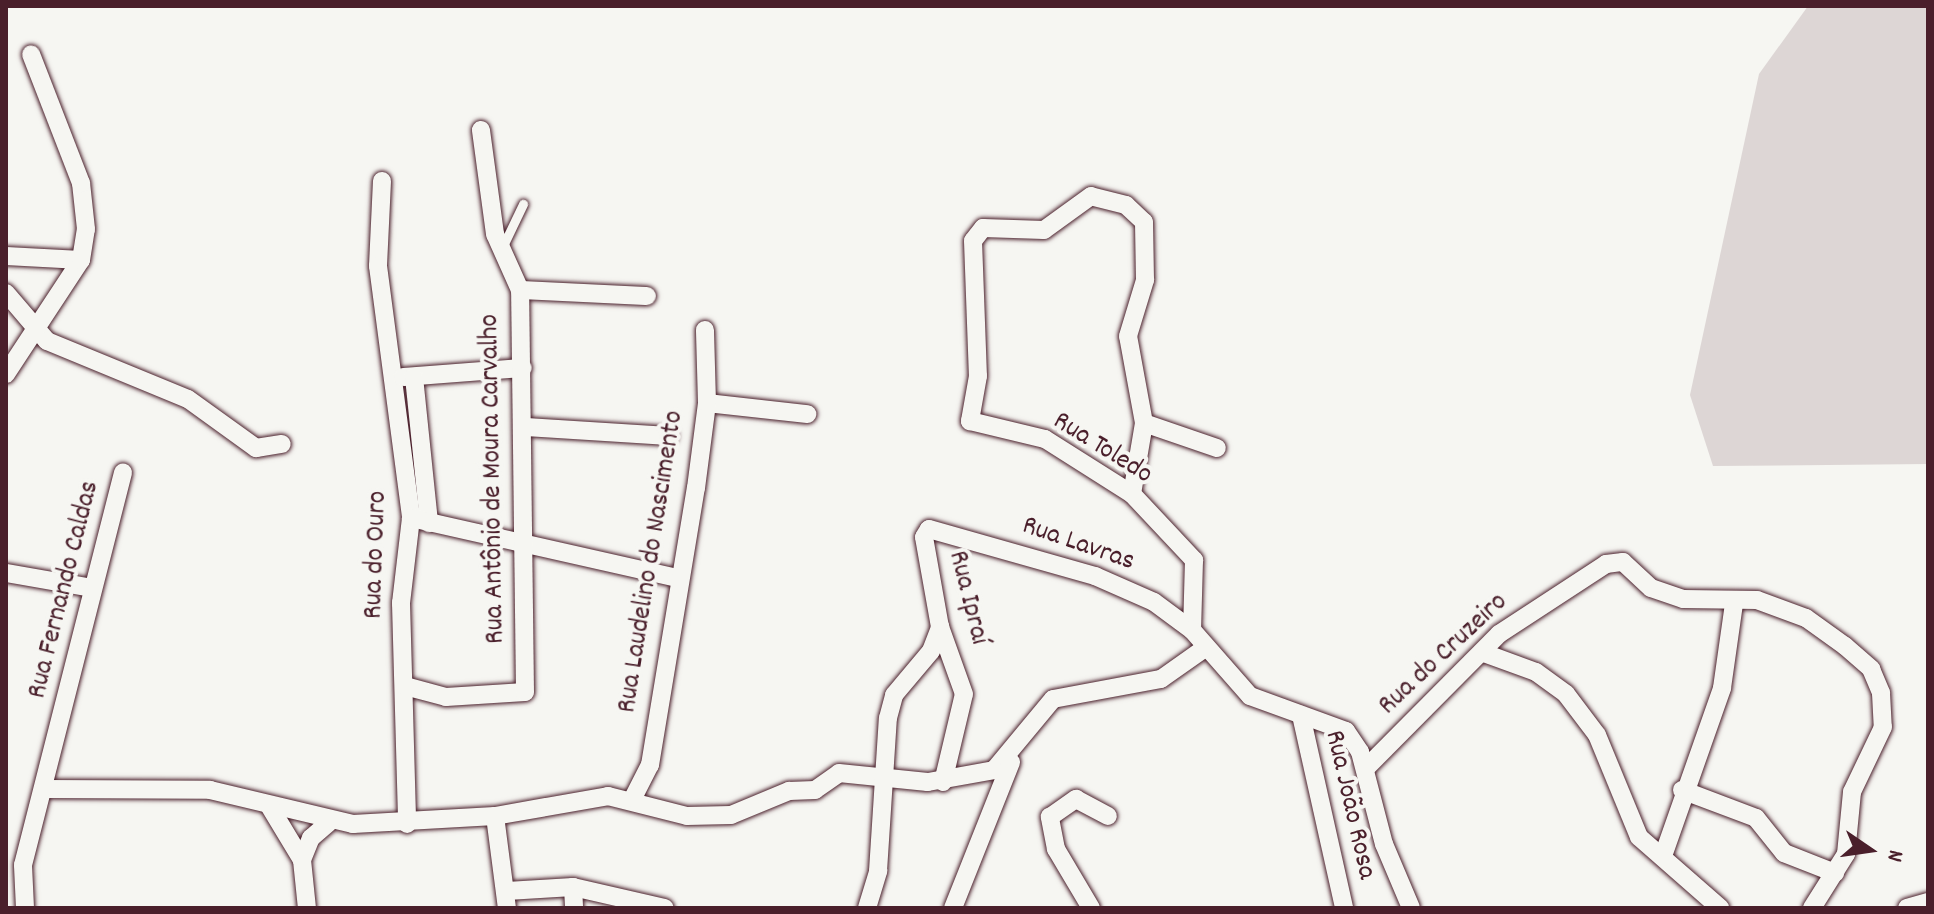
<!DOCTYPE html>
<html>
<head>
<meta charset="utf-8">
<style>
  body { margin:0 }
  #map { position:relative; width:1934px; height:914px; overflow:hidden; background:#f6f6f2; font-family:Dekko,sans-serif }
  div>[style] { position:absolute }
  .green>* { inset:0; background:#ddd6d5 }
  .roads { filter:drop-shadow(0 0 2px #4a1f2b) drop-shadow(0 0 2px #4a1f2b) }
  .service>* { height:9px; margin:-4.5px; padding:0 4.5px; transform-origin:4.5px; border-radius:4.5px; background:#f6f6f2 }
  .minor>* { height:18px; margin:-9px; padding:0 9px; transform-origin:9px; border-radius:9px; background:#f6f6f2 }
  span { translate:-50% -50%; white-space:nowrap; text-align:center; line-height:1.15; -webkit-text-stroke:8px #f6f6f2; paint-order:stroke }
  .street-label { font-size:28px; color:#4a1f2b }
  .frame { position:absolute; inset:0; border:8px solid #4a1f2b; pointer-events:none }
  .north { position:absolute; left:1830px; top:810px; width:80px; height:80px; -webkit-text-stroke:6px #f6f6f2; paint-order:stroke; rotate:103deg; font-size:22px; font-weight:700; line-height:32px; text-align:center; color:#4a1f2b }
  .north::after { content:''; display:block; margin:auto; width:28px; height:36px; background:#4a1f2b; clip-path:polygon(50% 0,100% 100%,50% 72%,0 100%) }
</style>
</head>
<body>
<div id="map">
  <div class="green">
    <i style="clip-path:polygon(1808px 6px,1928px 6px,1928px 464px,1713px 466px,1690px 395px,1759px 74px)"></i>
  </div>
  <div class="roads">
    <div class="service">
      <i style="left:502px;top:248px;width:49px;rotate:-64.5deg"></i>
    </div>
    <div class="minor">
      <i style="left:382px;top:181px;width:85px;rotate:92.7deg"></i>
      <i style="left:378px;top:266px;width:254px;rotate:82.5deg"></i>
      <i style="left:411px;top:518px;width:86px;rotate:96.7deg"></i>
      <i style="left:401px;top:603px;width:221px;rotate:88.4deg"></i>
      <i style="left:6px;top:256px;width:75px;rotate:3.1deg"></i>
      <i style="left:520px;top:290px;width:127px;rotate:2.7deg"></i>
      <i style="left:6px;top:293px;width:63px;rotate:49.5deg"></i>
      <i style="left:47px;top:341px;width:152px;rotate:22.4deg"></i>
      <i style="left:188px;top:399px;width:84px;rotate:35.8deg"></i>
      <i style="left:256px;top:448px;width:26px;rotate:-9deg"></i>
      <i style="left:6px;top:374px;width:136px;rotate:-56.7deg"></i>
      <i style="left:81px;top:260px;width:31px;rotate:-81deg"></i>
      <i style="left:86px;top:229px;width:46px;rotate:-96.2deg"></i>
      <i style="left:81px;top:183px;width:138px;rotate:-111.2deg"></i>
      <i style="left:403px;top:377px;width:120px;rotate:-4.3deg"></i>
      <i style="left:414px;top:377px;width:147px;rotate:84.1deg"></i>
      <i style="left:707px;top:403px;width:101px;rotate:6.3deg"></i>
      <i style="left:1144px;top:423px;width:77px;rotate:18.9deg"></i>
      <i style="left:526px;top:427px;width:143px;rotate:3.6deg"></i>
      <i style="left:1132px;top:494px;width:72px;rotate:-80.4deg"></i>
      <i style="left:1144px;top:423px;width:88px;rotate:-100.4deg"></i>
      <i style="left:1128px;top:336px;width:59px;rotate:-73.1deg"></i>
      <i style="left:1145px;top:280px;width:58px;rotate:-91deg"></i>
      <i style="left:1144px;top:222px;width:25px;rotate:-137deg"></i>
      <i style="left:1126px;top:205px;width:36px;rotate:-166deg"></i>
      <i style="left:1091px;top:196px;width:58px;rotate:144.1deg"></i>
      <i style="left:1044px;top:230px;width:61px;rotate:-178.1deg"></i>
      <i style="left:983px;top:228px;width:16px;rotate:128deg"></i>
      <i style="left:973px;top:241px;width:135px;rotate:87.9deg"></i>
      <i style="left:978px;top:376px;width:46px;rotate:100.1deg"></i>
      <i style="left:970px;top:421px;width:77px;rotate:13.5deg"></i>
      <i style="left:1045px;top:439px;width:103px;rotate:32.3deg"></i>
      <i style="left:1132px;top:494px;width:91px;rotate:46.8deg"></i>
      <i style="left:1194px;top:560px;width:70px;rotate:91.6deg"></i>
      <i style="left:411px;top:518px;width:273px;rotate:12.7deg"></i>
      <i style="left:6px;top:573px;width:88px;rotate:9.8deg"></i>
      <i style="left:1484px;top:653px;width:55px;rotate:20.1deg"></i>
      <i style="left:1536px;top:672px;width:37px;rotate:36deg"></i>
      <i style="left:1566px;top:694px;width:51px;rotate:52.9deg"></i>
      <i style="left:1597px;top:735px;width:110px;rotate:67.6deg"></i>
      <i style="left:1639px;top:837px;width:108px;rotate:41.2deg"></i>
      <i style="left:405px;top:686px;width:42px;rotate:15deg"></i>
      <i style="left:446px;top:697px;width:79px;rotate:-3.6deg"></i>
      <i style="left:525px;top:692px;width:402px;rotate:-90.7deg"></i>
      <i style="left:520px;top:290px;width:61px;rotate:-114.1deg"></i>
      <i style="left:495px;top:234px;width:105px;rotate:-97.7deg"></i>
      <i style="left:1301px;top:715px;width:198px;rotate:77.4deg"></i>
      <i style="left:1366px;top:768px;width:189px;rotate:-45.2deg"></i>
      <i style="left:1499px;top:634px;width:128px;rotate:-33.2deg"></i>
      <i style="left:1606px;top:564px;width:17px;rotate:-7deg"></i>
      <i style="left:1623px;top:562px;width:38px;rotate:43deg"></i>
      <i style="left:1651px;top:588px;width:34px;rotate:19deg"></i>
      <i style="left:1683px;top:599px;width:74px;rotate:0.8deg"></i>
      <i style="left:1757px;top:600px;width:52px;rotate:20.2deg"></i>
      <i style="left:1806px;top:618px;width:48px;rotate:35.7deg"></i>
      <i style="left:1845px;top:646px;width:35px;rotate:41deg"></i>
      <i style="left:1871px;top:669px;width:26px;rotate:67deg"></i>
      <i style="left:1881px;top:693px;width:34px;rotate:87deg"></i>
      <i style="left:1883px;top:727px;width:72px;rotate:115.5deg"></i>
      <i style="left:1852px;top:792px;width:62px;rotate:95.5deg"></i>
      <i style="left:1846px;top:854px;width:64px;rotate:122.2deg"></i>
      <i style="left:943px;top:782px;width:90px;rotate:-76.6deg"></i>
      <i style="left:964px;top:694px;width:71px;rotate:-109.7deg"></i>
      <i style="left:940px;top:627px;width:91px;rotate:-100.1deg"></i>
      <i style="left:924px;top:537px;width:9px;rotate:-58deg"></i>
      <i style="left:929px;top:529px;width:173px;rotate:15.8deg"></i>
      <i style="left:1095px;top:576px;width:64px;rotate:23.8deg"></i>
      <i style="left:1154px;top:602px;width:47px;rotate:36.4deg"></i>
      <i style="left:1192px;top:630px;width:88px;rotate:48.7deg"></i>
      <i style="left:1250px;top:696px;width:102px;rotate:20deg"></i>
      <i style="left:1346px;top:731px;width:25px;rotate:56deg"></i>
      <i style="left:1360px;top:752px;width:95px;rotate:75.4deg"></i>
      <i style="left:1384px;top:844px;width:69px;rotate:67.1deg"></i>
      <i style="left:44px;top:789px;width:166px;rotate:0.3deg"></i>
      <i style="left:210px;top:790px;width:147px;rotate:13.4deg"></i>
      <i style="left:353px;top:824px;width:142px;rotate:-3.2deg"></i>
      <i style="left:495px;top:816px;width:115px;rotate:-10deg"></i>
      <i style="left:608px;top:796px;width:81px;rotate:14.2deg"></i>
      <i style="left:687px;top:816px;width:44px;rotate:-1.3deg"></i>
      <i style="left:731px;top:815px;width:63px;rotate:-22.5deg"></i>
      <i style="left:789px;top:791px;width:26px;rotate:-2deg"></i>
      <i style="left:815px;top:790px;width:29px;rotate:-35deg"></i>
      <i style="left:839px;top:773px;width:89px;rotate:5.8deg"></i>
      <i style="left:928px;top:782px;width:67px;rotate:-10.3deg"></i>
      <i style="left:994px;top:770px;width:92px;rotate:-50.3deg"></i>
      <i style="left:1053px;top:699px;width:110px;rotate:-10.5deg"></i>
      <i style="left:1161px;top:679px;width:54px;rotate:-35.2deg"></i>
      <i style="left:1682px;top:790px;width:79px;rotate:20.7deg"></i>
      <i style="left:1756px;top:818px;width:45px;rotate:51.3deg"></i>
      <i style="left:1784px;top:853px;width:55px;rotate:21.4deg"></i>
      <i style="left:633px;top:798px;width:37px;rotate:-63deg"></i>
      <i style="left:650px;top:765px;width:281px;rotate:-80.6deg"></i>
      <i style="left:696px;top:488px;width:86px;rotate:-82.6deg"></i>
      <i style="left:707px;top:403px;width:73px;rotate:-91.6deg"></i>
      <i style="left:270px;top:807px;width:62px;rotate:58.9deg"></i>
      <i style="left:302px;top:860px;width:24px;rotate:-68deg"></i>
      <i style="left:311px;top:838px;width:23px;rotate:-41deg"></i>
      <i style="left:495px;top:816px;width:93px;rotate:82.6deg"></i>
      <i style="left:1663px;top:856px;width:178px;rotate:-70.6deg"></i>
      <i style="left:1722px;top:688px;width:85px;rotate:-81.9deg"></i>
      <i style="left:302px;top:860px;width:48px;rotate:84.1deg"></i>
      <i style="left:573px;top:887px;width:21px;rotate:87deg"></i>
      <i style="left:507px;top:891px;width:66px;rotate:-3.5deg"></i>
      <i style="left:573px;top:887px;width:94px;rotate:12.9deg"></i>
      <i style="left:25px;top:908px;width:43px;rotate:-92.7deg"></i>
      <i style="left:23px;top:865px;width:405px;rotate:-75.7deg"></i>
      <i style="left:867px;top:908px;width:39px;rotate:-73deg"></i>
      <i style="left:878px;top:871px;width:153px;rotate:-86.3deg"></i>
      <i style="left:888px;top:718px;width:24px;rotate:-75deg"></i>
      <i style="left:894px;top:695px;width:57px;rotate:-49.9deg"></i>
      <i style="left:931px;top:651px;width:26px;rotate:-69deg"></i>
      <i style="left:953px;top:908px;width:157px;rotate:-68.3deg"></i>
      <i style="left:1091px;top:908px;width:69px;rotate:-120.7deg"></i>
      <i style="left:1056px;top:849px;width:33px;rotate:-101deg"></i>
      <i style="left:1050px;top:817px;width:32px;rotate:-35deg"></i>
      <i style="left:1076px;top:799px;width:36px;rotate:28deg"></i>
      <i style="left:1907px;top:908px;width:22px;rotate:-16deg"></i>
    </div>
  </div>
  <div class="street-label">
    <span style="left:1102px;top:449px;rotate:32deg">Rua Toledo</span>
    <span style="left:494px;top:479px;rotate:-91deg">Rua Antônio de Moura Carvalho</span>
    <span style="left:1078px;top:545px;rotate:19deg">Rua Lavras</span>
    <span style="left:377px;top:555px;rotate:-88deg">Rua do Ouro</span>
    <span style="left:652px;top:562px;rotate:-81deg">Rua Laudelino do Nascimento</span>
    <span style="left:65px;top:590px;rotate:-76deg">Rua Fernando Caldas</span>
    <span style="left:967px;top:598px;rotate:76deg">Rua Ipraí</span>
    <span style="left:1444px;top:655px;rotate:-43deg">Rua do Cruzeiro</span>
    <span style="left:1349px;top:805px;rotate:77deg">Rua João Rosa</span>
  </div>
  <div class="frame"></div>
  <div class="north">N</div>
</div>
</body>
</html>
